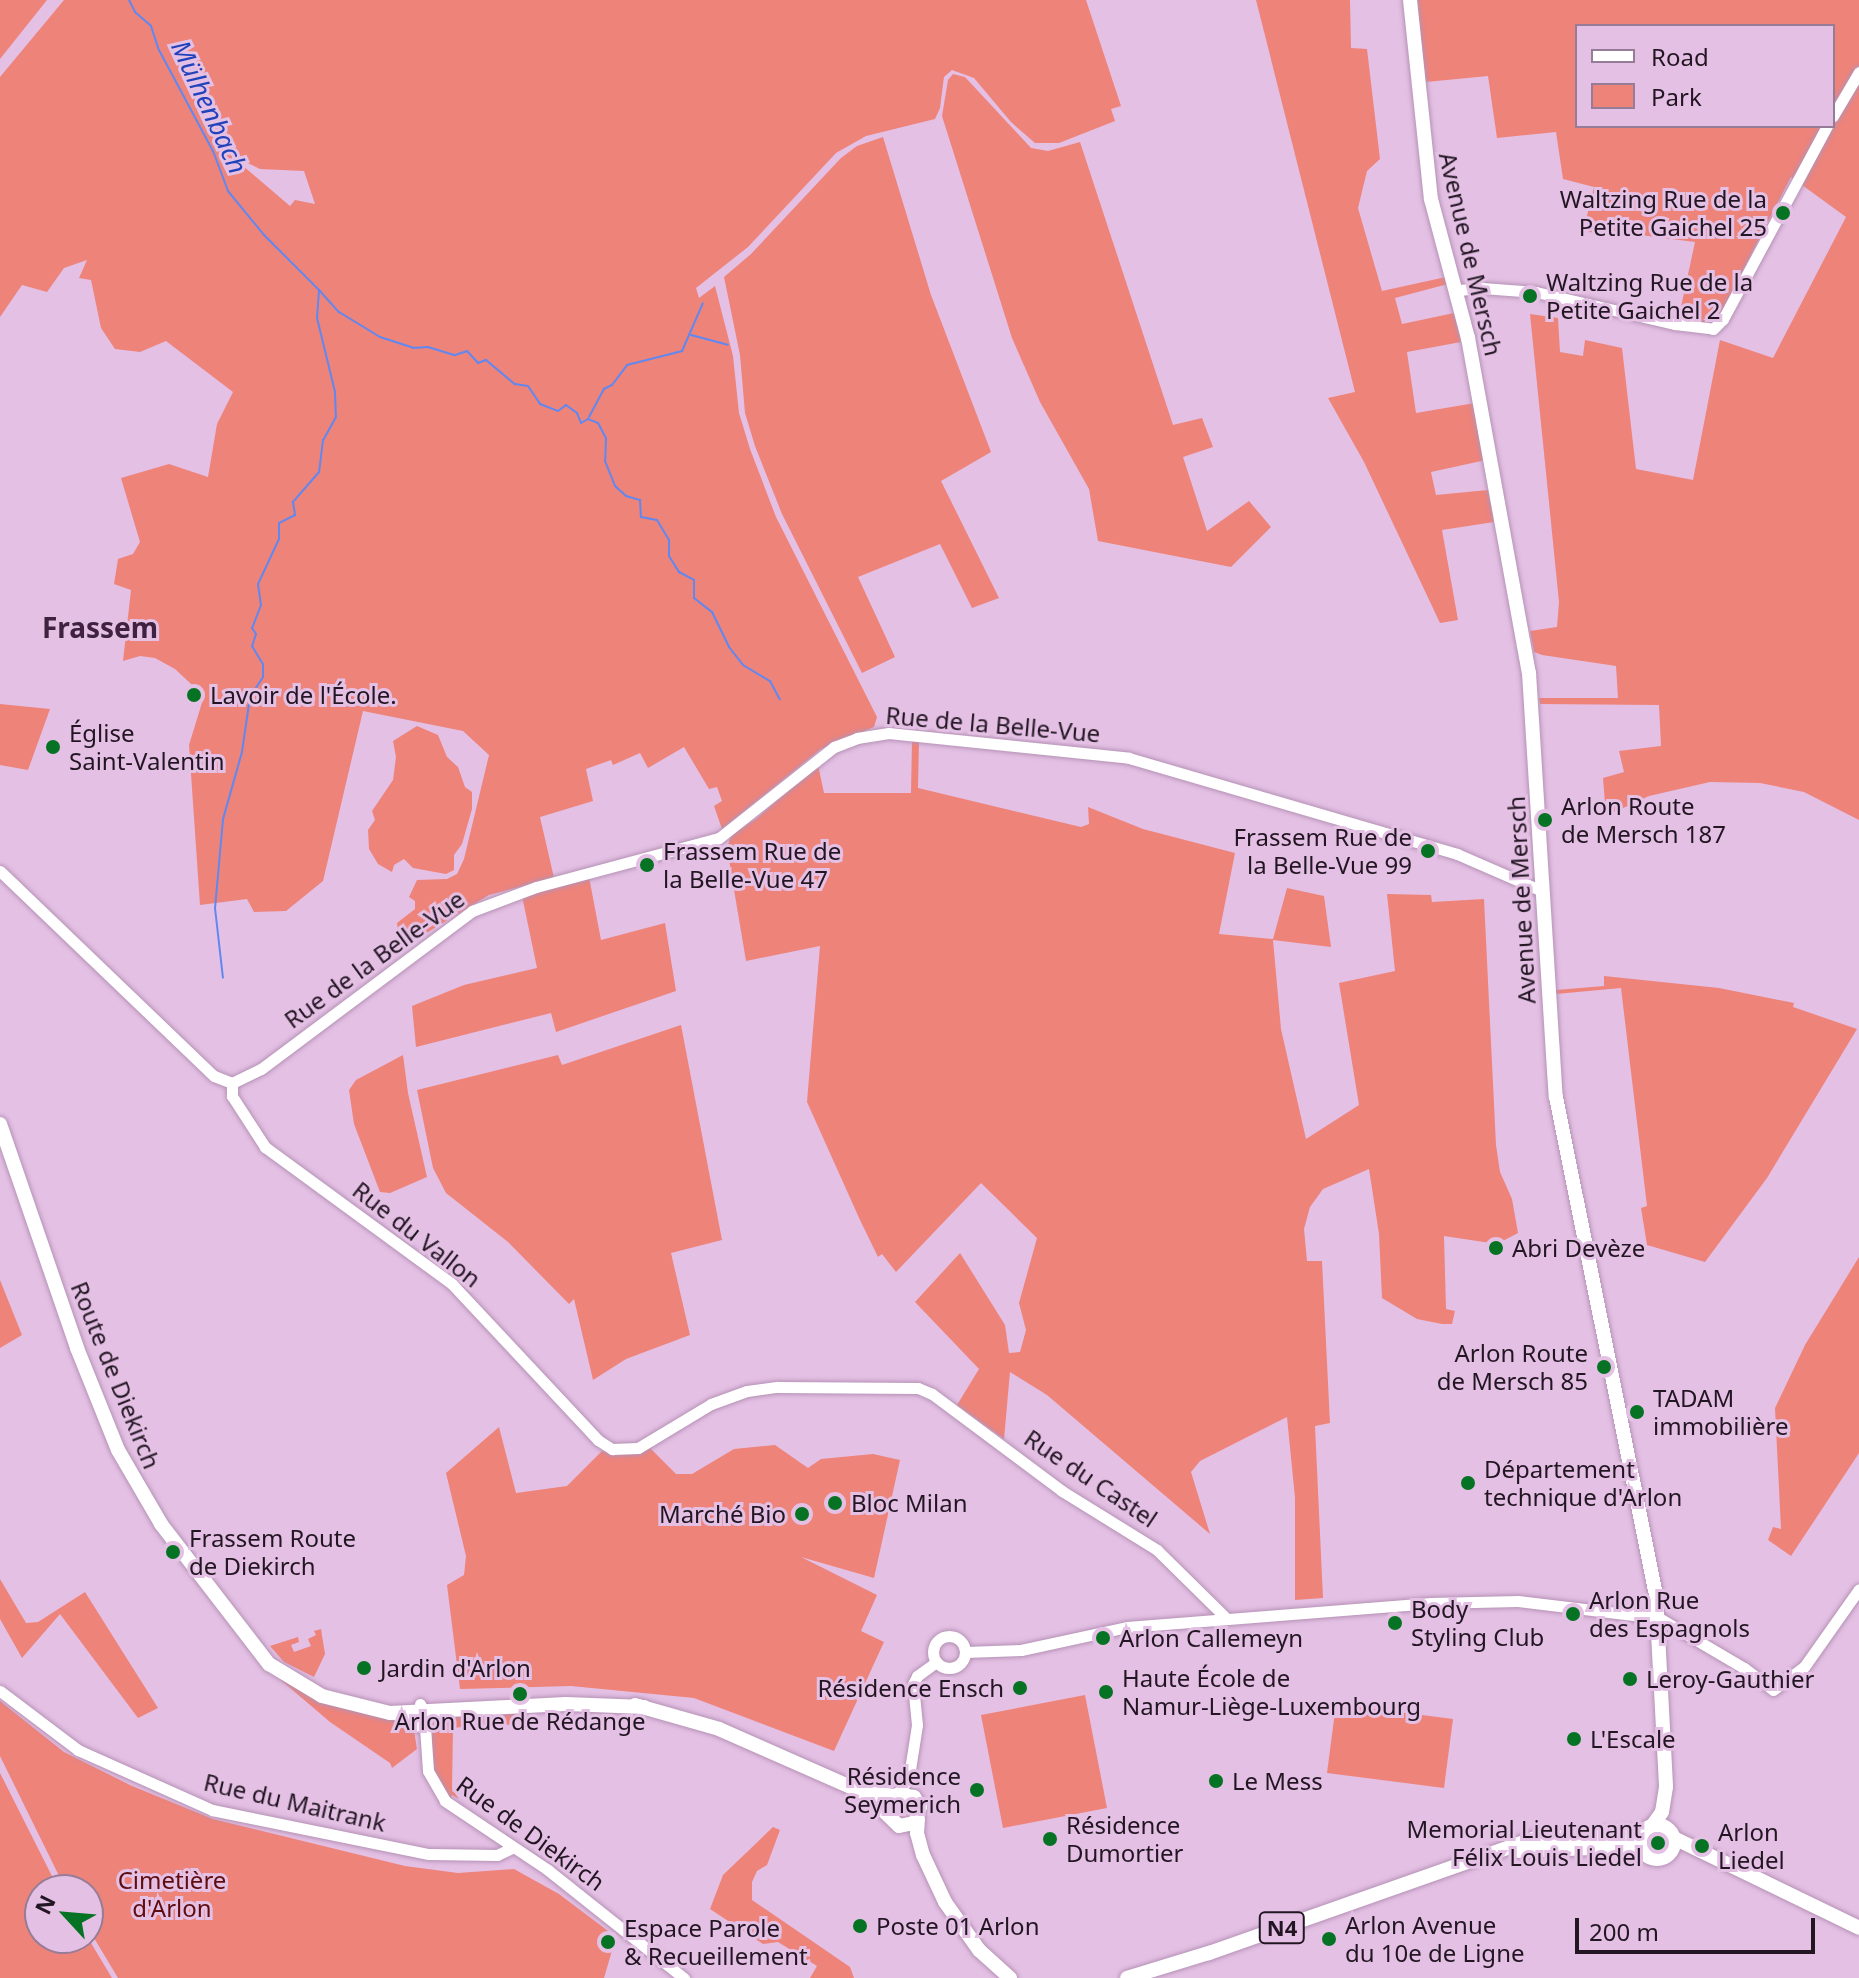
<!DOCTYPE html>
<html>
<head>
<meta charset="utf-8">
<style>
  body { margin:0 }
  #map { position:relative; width:1859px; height:1978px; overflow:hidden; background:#e4c0e4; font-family:"Noto Sans",sans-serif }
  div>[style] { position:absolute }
  .green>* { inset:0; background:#ee837a }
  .stream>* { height:2px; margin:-1px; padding:0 1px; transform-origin:1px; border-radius:1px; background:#6088f1 }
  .roads { filter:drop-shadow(0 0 2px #b592b5) drop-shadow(0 0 2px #b592b5) }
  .minor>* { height:11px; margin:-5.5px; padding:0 5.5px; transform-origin:5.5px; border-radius:5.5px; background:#fff }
  .minor>.ring { margin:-5.5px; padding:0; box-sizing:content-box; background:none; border:11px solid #fff; border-radius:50% }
  .major>* { height:14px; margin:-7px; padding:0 7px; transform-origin:7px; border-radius:7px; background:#fff }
  .major>.ring { margin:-7px; padding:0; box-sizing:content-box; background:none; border:14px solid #fff; border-radius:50% }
  .dots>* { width:22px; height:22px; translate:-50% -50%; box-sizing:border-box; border:4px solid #e4c0e4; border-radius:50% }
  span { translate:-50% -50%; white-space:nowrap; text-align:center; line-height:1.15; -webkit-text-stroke:6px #e4c0e4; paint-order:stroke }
  .shield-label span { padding:2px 6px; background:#e4c0e4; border:2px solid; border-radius:6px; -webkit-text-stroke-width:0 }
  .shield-label { font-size:22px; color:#231623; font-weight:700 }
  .poi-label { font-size:24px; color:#231623 }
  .right { translate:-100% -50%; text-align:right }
  .left { translate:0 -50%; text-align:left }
  .street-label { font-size:24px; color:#231623 }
  .park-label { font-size:24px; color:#5f0c0e }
  .water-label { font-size:26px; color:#2142ba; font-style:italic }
  .quarter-label { font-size:28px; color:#3e223f; font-weight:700 }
  .legend { position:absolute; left:1575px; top:24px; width:260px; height:104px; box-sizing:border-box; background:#e4c0e4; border:2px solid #977c97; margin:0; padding:10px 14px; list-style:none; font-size:24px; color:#231623 }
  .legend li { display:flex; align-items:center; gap:16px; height:40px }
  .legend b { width:40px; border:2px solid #977c97 }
  .north { position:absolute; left:24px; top:1874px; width:80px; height:80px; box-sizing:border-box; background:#e4c0e4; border:2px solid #977c97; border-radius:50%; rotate:296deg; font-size:22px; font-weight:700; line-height:32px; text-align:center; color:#231623 }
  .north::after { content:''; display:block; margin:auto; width:28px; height:36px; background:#067223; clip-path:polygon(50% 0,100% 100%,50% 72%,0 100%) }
  .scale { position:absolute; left:1575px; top:1918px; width:240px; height:36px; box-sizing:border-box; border:4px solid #231623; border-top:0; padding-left:10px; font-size:24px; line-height:28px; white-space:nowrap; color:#231623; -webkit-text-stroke:6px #e4c0e4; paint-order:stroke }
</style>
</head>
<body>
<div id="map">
  <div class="green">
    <i style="clip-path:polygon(0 0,47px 0,0 59px)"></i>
    <i style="clip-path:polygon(evenodd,64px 0,1086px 0,1121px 106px,1111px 109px,1115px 121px,1059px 143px,1035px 143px,1011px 122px,974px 78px,952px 70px,944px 77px,940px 108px,935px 119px,866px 136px,836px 153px,748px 247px,696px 288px,699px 298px,715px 286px,733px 356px,739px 413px,750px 449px,776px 517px,877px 717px,874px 727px,821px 749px,722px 829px,714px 806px,722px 801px,717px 787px,709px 789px,684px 747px,648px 768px,640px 753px,613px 765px,611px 760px,586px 769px,593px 801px,540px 817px,554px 878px,489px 895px,400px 949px,397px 923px,415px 909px,415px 901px,409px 897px,417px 880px,447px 879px,457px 874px,464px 859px,489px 755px,463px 731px,363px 711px,323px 881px,286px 911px,254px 912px,247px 899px,200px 905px,189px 745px,204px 696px,175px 669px,155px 658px,140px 656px,123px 661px,131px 590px,114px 584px,118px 559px,133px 554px,140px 542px,121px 478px,169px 464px,208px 477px,217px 424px,233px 392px,166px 341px,140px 352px,115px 349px,101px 328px,91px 280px,79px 278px,87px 260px,64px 268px,47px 292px,22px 285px,0 317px,0 77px,64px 0,229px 154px,260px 169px,304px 171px,315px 204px,295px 200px,290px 206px,229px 154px)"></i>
    <i style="clip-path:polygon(1256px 0,1350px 0,1351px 48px,1367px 49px,1380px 159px,1367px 171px,1358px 208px,1382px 291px,1446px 277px,1448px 284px,1395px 298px,1402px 324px,1454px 313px,1461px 342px,1407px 352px,1416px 413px,1475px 403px,1486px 460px,1431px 472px,1436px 495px,1488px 490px,1494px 522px,1442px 530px,1458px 620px,1440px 623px,1364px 462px,1328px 398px,1355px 392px)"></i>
    <i style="clip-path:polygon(evenodd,1410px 0,1859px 0,1859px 820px,1804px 792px,1760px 783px,1710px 782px,1649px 796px,1606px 816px,1603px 778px,1624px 772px,1619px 751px,1661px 746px,1659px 705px,1540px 704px,1539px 698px,1618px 698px,1616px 666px,1542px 655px,1534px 652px,1530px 631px,1557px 627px,1559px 602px,1530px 314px,1558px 318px,1560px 352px,1583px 356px,1585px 340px,1622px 348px,1636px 469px,1693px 480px,1720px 340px,1773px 358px,1846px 217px,1791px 177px,1722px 311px,1701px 325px,1678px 321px,1695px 242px,1625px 233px,1583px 232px,1594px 187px,1563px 179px,1556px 132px,1497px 138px,1488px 76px,1426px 82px,1428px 106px,1420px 107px,1410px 0,1577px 26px,1833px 26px,1833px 126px,1577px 126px,1577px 26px)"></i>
    <i style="clip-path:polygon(953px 74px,965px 77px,1031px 148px,1048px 151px,1080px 142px,1173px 425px,1202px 418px,1213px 447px,1183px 457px,1207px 531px,1249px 501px,1271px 527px,1231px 567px,1098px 541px,1089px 489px,1040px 402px,1012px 338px,942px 116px,948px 80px)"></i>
    <i style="clip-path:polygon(883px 137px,931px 295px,991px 452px,941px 481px,999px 598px,972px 608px,940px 544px,858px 577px,895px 657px,862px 673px,782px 514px,755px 446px,745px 413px,740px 355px,724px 277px,751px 254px,841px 158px,857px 146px)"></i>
    <i style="clip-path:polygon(0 704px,50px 709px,28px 770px,0 765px)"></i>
    <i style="clip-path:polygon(417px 726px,438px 735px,447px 757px,458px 767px,465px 787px,472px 792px,472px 809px,462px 844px,454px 855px,454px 870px,446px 874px,413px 868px,404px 859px,394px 865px,392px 872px,378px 864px,369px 849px,368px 830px,375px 820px,372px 811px,393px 780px,396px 757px,393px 741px)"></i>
    <i style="clip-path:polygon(912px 740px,919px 740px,918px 788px,1081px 827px,1089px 824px,1088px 807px,1143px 829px,1235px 853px,1219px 934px,1273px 939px,1287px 888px,1324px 896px,1331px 947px,1273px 940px,1281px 1029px,1306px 1139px,1359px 1105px,1339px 983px,1395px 971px,1387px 894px,1431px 895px,1432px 902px,1484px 899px,1496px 1145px,1500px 1172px,1512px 1199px,1518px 1233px,1497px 1244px,1444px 1236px,1446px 1309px,1455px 1311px,1452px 1324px,1442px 1324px,1417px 1319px,1382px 1298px,1379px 1234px,1369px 1169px,1323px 1189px,1310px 1207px,1304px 1229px,1307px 1261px,1322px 1261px,1330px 1423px,1315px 1426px,1323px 1598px,1295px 1600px,1295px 1498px,1287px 1417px,1200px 1461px,1191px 1472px,1210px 1534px,1047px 1395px,1010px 1372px,1004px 1439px,957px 1405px,979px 1369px,915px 1302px,960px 1253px,1005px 1325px,1009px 1353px,1020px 1352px,1026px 1330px,1019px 1303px,1037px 1238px,981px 1183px,896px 1272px,882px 1254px,878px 1257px,860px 1220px,807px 1102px,820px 946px,746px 961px,727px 848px,731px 835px,756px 819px,818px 765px,824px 793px,911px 793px)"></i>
    <i style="clip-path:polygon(589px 877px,601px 940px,665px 923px,676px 991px,556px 1032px,551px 1013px,416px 1047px,412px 1006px,464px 985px,537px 968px,522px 896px)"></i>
    <i style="clip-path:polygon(1604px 976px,1719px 988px,1794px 1003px,1793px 1007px,1857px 1029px,1767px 1178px,1705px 1262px,1647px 1245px,1641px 1208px,1647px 1206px,1621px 988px,1556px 994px,1556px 990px,1604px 986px)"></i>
    <i style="clip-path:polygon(681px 1025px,722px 1240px,671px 1253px,690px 1335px,626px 1359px,593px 1380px,574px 1299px,569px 1304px,508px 1242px,446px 1193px,433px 1168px,417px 1090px,558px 1055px,562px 1065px)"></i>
    <i style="clip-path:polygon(403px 1055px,408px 1093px,427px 1177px,390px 1193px,380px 1192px,354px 1124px,349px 1090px,356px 1080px)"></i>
    <i style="clip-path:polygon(1859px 1257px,1859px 1453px,1791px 1556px,1768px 1540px,1773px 1527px,1781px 1529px,1775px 1408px,1805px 1345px)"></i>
    <i style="clip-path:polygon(0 1280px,22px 1335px,0 1348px)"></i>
    <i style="clip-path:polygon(499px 1427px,516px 1493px,567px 1486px,602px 1451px,619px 1455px,647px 1445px,676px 1474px,692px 1474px,734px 1449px,775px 1445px,808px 1468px,821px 1459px,873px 1454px,900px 1460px,874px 1578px,801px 1557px,877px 1595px,861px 1631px,884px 1642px,834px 1751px,694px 1698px,571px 1686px,460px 1689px,447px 1585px,464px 1575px,466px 1556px,446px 1473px)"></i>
    <i style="clip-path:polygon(0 1579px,26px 1623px,38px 1622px,85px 1592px,158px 1708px,138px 1718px,60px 1614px,22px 1658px,0 1619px)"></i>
    <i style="clip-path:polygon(321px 1629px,325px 1654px,314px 1677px,284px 1662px,270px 1646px,298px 1637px,299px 1642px,291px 1645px,294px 1652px,311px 1646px,308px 1639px,316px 1635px,314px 1631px)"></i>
    <i style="clip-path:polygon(275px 1675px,389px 1715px,414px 1730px,417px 1749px,392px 1768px,390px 1763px,330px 1722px)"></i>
    <i style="clip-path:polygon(1085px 1695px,1107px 1808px,1003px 1828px,981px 1715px)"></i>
    <i style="clip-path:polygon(0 1701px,64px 1752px,132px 1786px,213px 1819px,405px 1866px,458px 1873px,514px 1869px,559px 1894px,616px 1937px,604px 1978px,118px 1978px,88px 1928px,88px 1890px,66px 1890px,0 1756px)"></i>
    <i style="clip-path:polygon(1336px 1704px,1453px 1719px,1444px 1788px,1327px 1773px)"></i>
    <i style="clip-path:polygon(521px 1710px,516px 1726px,497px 1723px,453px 1728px,452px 1789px,459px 1799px,452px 1795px,450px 1799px,439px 1786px,431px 1762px,430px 1728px,434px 1722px,442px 1716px)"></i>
    <i style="clip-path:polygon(0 1773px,59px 1890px,40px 1890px,40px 1938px,88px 1938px,112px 1978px,0 1978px)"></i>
    <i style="clip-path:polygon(773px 1827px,780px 1830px,767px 1865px,757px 1871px,752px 1882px,752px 1900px,850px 1967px,854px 1978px,810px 1978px,817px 1966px,778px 1942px,763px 1944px,710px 1909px,723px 1875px)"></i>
  </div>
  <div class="stream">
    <i style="left:129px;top:0;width:13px;rotate:63deg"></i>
    <i style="left:135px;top:12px;width:21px;rotate:41deg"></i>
    <i style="left:151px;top:26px;width:25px;rotate:72deg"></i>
    <i style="left:159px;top:50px;width:115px;rotate:61.9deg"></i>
    <i style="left:213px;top:151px;width:43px;rotate:69.4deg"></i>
    <i style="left:228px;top:191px;width:57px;rotate:50.7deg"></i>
    <i style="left:264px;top:235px;width:78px;rotate:45deg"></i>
    <i style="left:319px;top:290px;width:28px;rotate:94deg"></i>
    <i style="left:317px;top:318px;width:76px;rotate:76.3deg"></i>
    <i style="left:335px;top:392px;width:25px;rotate:88deg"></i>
    <i style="left:336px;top:417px;width:26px;rotate:119deg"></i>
    <i style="left:323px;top:440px;width:32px;rotate:97deg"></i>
    <i style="left:319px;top:472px;width:40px;rotate:131deg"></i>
    <i style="left:293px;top:502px;width:13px;rotate:81deg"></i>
    <i style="left:295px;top:515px;width:18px;rotate:153deg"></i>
    <i style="left:279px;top:523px;width:16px;rotate:90deg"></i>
    <i style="left:279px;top:539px;width:50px;rotate:115deg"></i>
    <i style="left:258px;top:584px;width:21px;rotate:82deg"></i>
    <i style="left:261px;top:605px;width:25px;rotate:111deg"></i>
    <i style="left:252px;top:628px;width:7px;rotate:56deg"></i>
    <i style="left:256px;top:634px;width:13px;rotate:108deg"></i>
    <i style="left:252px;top:646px;width:21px;rotate:59deg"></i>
    <i style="left:263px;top:664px;width:13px;rotate:90deg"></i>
    <i style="left:263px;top:677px;width:24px;rotate:123deg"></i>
    <i style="left:250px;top:697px;width:56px;rotate:98.3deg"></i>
    <i style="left:242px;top:752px;width:70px;rotate:105.8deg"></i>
    <i style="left:223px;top:819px;width:89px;rotate:95.1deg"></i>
    <i style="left:215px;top:908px;width:70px;rotate:83.5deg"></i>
    <i style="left:319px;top:290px;width:30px;rotate:48deg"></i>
    <i style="left:339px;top:312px;width:48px;rotate:31.4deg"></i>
    <i style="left:380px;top:337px;width:35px;rotate:18deg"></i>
    <i style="left:413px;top:348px;width:15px;rotate:-4deg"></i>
    <i style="left:428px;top:347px;width:28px;rotate:17deg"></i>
    <i style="left:455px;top:355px;width:13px;rotate:-18deg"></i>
    <i style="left:467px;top:351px;width:16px;rotate:47deg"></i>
    <i style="left:478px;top:363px;width:9px;rotate:-21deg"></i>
    <i style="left:486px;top:360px;width:38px;rotate:40deg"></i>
    <i style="left:515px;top:384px;width:13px;rotate:9deg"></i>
    <i style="left:528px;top:386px;width:22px;rotate:56deg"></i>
    <i style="left:540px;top:404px;width:19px;rotate:21deg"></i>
    <i style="left:558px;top:411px;width:10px;rotate:-37deg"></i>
    <i style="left:566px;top:405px;width:14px;rotate:36deg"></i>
    <i style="left:577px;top:413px;width:11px;rotate:68deg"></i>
    <i style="left:581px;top:423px;width:8px;rotate:-30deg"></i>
    <i style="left:588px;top:419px;width:11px;rotate:22deg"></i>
    <i style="left:598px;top:423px;width:17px;rotate:62deg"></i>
    <i style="left:606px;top:438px;width:23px;rotate:92deg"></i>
    <i style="left:605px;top:461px;width:27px;rotate:68deg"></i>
    <i style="left:615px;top:486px;width:15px;rotate:42deg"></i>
    <i style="left:626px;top:496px;width:15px;rotate:16deg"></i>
    <i style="left:640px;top:500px;width:17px;rotate:87deg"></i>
    <i style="left:641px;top:517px;width:16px;rotate:11deg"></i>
    <i style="left:657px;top:520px;width:23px;rotate:59deg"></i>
    <i style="left:669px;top:540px;width:16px;rotate:90deg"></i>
    <i style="left:669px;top:556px;width:19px;rotate:58deg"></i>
    <i style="left:679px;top:572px;width:17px;rotate:28deg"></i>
    <i style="left:694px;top:580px;width:18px;rotate:90deg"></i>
    <i style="left:694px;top:598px;width:23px;rotate:38deg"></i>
    <i style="left:712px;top:612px;width:39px;rotate:64deg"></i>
    <i style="left:729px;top:647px;width:23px;rotate:52deg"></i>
    <i style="left:743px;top:665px;width:31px;rotate:31deg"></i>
    <i style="left:770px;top:681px;width:21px;rotate:62deg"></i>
    <i style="left:691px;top:335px;width:38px;rotate:15deg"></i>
    <i style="left:589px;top:417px;width:32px;rotate:-62deg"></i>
    <i style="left:604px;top:389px;width:9px;rotate:-27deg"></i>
    <i style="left:612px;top:385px;width:25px;rotate:-53deg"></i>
    <i style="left:627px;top:365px;width:57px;rotate:-14.3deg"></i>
    <i style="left:682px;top:351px;width:52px;rotate:-66.4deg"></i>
  </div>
  <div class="roads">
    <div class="minor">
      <i style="left:1833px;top:116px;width:51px;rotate:-59.4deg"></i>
      <i style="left:1458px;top:290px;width:24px;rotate:-5deg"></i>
      <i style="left:1482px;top:288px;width:54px;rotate:4.2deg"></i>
      <i style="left:1536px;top:292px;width:143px;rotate:13deg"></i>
      <i style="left:1675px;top:324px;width:38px;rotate:7deg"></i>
      <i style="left:1713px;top:329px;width:14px;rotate:-45deg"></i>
      <i style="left:1723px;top:319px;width:219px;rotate:-61.7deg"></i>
      <i style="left:0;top:871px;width:296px;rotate:43.8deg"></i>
      <i style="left:214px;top:1076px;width:19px;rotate:21deg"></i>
      <i style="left:232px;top:1083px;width:32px;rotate:-26deg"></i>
      <i style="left:261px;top:1069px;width:264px;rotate:-36.8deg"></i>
      <i style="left:472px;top:911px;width:68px;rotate:-20.6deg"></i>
      <i style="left:536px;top:887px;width:189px;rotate:-15deg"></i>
      <i style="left:719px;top:838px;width:147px;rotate:-38.4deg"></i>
      <i style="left:834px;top:747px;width:25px;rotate:-21deg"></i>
      <i style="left:857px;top:738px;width:32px;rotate:-9deg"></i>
      <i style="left:889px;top:733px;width:241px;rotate:5.9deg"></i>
      <i style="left:1129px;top:758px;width:342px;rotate:16.3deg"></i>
      <i style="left:1457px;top:854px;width:93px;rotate:23.5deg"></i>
      <i style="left:232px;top:1083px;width:13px;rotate:90deg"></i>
      <i style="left:232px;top:1096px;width:61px;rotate:57.1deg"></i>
      <i style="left:265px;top:1147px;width:232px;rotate:36.2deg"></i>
      <i style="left:452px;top:1284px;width:214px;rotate:46.9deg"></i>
      <i style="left:598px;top:1440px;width:17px;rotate:33deg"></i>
      <i style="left:612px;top:1449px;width:26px;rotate:-2deg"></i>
      <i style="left:638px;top:1448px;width:85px;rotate:-31.1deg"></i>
      <i style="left:711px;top:1404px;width:38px;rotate:-20deg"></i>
      <i style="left:747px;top:1391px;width:30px;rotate:-8deg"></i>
      <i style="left:777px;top:1387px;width:141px;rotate:0.4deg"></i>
      <i style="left:918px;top:1388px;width:15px;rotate:23deg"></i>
      <i style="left:932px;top:1394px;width:162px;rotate:36.7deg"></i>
      <i style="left:1062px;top:1491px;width:112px;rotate:31.8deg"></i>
      <i style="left:1157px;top:1550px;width:98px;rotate:44.6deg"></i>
      <i class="ring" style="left:933px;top:1636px;width:21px;height:21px"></i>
      <i style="left:965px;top:1652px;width:56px;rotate:-2deg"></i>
      <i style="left:1021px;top:1650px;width:108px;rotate:-12.2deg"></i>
      <i style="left:1127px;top:1627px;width:305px;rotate:-4.5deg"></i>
      <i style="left:1431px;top:1603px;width:87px;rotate:-1.3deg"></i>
      <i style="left:1518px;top:1601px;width:142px;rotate:6.9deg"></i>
      <i style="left:1659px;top:1618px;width:99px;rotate:30.5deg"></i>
      <i style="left:1744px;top:1668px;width:36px;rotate:37deg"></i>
      <i style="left:1773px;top:1690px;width:39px;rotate:-37deg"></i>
      <i style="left:1804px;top:1667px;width:95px;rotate:-54.8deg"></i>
      <i style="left:0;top:1691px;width:98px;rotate:37.1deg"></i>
      <i style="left:78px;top:1750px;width:147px;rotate:24.1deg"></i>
      <i style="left:212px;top:1810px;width:221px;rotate:11.5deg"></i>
      <i style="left:429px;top:1854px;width:68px;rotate:0.8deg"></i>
      <i style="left:497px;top:1855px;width:17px;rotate:-25deg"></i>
      <i style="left:420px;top:1704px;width:9px;rotate:63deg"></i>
      <i style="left:424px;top:1712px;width:59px;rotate:86.1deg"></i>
      <i style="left:428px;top:1771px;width:34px;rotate:60deg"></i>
      <i style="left:445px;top:1801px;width:124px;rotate:33.8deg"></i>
      <i style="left:548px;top:1870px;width:174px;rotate:38.5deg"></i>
      <i style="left:395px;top:1714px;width:24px;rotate:30deg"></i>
      <i style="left:899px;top:1794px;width:21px;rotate:-61deg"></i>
      <i style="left:909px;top:1776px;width:52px;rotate:-81.1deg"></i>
      <i style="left:917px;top:1725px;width:41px;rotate:-95.6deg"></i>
      <i style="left:913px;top:1684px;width:9px;rotate:-63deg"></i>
      <i style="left:917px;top:1676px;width:24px;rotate:-36deg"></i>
    </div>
    <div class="major">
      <i style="left:1410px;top:0;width:200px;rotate:84deg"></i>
      <i style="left:1431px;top:199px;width:144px;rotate:75.1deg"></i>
      <i style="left:1468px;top:338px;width:341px;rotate:79.7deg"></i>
      <i style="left:1529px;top:673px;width:425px;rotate:86.4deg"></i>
      <i style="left:1556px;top:1097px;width:508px;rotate:78.65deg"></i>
      <i style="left:1656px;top:1595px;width:192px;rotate:87deg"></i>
      <i style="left:1666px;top:1787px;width:25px;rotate:99deg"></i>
      <i style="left:1662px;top:1812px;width:16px;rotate:125deg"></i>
      <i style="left:0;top:1124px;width:237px;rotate:71deg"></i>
      <i style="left:77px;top:1348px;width:110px;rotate:68.1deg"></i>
      <i style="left:118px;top:1450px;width:86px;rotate:59.8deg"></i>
      <i style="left:161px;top:1524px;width:177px;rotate:52.4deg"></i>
      <i style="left:269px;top:1664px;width:62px;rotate:31.1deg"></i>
      <i style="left:322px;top:1696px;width:70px;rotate:14deg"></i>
      <i style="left:390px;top:1713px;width:176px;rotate:-2.9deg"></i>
      <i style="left:566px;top:1704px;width:78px;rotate:2.2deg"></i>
      <i style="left:635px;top:1705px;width:87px;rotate:15.9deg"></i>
      <i style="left:719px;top:1729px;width:156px;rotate:23.8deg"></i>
      <i style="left:862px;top:1792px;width:33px;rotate:7deg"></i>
      <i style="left:866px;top:1794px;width:46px;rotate:44.1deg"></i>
      <i style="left:899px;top:1826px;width:16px;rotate:-11deg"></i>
      <i style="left:915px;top:1823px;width:17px;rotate:-73deg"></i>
      <i style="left:920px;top:1807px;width:12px;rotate:-121deg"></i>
      <i style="left:914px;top:1797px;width:15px;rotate:-169deg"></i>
      <i style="left:899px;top:1794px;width:9px;rotate:148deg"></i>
      <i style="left:891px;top:1799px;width:15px;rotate:106deg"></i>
      <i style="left:918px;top:1819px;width:14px;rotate:94deg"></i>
      <i style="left:917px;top:1833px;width:23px;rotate:75deg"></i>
      <i style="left:923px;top:1855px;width:52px;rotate:64.9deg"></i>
      <i style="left:945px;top:1902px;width:59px;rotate:54.7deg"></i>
      <i style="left:979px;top:1950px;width:42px;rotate:42.1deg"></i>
      <i class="ring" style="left:1640px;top:1825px;width:20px;height:20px"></i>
      <i style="left:1674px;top:1838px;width:206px;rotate:25.9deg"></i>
      <i style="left:1519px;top:1851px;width:121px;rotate:-2.4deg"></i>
      <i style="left:1127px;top:1978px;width:86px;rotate:-17deg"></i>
      <i style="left:1209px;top:1953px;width:347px;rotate:-19.4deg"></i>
      <i style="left:1536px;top:1838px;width:107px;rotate:-3.2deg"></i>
    </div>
  </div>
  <div class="dots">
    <i style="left:1783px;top:213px;background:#067223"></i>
    <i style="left:1530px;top:296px;background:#067223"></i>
    <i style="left:194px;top:695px;background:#067223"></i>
    <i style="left:53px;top:747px;background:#067223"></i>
    <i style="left:1545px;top:820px;background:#067223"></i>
    <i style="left:1428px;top:851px;background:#067223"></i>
    <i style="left:647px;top:865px;background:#067223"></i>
    <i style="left:1496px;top:1248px;background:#067223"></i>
    <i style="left:1604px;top:1367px;background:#067223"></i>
    <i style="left:1637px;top:1412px;background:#067223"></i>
    <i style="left:1468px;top:1483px;background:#067223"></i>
    <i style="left:835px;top:1503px;background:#067223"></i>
    <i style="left:802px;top:1514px;background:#067223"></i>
    <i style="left:173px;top:1552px;background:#067223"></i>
    <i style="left:1573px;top:1614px;background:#067223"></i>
    <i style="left:1395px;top:1623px;background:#067223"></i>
    <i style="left:1103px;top:1638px;background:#067223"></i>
    <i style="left:364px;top:1668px;background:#067223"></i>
    <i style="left:1630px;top:1679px;background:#067223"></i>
    <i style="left:1020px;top:1688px;background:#067223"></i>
    <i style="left:1106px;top:1692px;background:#067223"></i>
    <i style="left:520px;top:1694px;background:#067223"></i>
    <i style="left:1574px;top:1739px;background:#067223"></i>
    <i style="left:1216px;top:1781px;background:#067223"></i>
    <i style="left:977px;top:1790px;background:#067223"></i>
    <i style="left:1050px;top:1839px;background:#067223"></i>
    <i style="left:1658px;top:1843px;background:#067223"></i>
    <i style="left:1702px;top:1846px;background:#067223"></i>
    <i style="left:860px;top:1926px;background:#067223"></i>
    <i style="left:1329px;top:1939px;background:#067223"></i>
    <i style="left:608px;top:1942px;background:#067223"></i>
  </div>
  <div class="shield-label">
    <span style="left:1282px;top:1928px">N4</span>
  </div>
  <div class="poi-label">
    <span class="right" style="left:1767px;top:213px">Waltzing Rue de la<br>Petite Gaichel 25</span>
    <span class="left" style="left:1546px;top:296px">Waltzing Rue de la<br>Petite Gaichel 2</span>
    <span class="left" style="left:210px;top:695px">Lavoir de l'École.</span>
    <span class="left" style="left:69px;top:747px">Église<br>Saint-Valentin</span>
    <span class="left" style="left:1561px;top:820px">Arlon Route<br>de Mersch 187</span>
    <span class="right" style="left:1412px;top:851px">Frassem Rue de<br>la Belle-Vue 99</span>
    <span class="left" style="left:663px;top:865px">Frassem Rue de<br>la Belle-Vue 47</span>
    <span class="left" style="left:1512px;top:1248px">Abri Devèze</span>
    <span class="right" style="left:1588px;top:1367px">Arlon Route<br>de Mersch 85</span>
    <span class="left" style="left:1653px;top:1412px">TADAM<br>immobilière</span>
    <span class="left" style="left:1484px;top:1483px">Département<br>technique d'Arlon</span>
    <span class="left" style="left:851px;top:1503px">Bloc Milan</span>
    <span class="right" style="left:786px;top:1514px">Marché Bio</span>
    <span class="left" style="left:189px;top:1552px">Frassem Route<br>de Diekirch</span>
    <span class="left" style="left:1589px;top:1614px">Arlon Rue<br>des Espagnols</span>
    <span class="left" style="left:1411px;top:1623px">Body<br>Styling Club</span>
    <span class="left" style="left:1119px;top:1638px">Arlon Callemeyn</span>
    <span class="left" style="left:380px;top:1668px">Jardin d'Arlon</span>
    <span class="left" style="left:1122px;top:1692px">Haute École de<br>Namur-Liège-Luxembourg</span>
    <span class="left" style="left:1646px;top:1679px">Leroy-Gauthier</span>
    <span class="right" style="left:1004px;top:1688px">Résidence Ensch</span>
    <span style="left:520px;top:1721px">Arlon Rue de Rédange</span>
    <span class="left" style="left:1590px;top:1739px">L'Escale</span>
    <span class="right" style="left:961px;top:1790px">Résidence<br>Seymerich</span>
    <span class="left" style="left:1232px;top:1781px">Le Mess</span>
    <span class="left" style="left:1066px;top:1839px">Résidence<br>Dumortier</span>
    <span class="right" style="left:1642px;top:1843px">Memorial Lieutenant<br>Félix Louis Liedel</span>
    <span class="left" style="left:1718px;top:1846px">Arlon<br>Liedel</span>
    <span class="left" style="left:1345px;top:1939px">Arlon Avenue<br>du 10e de Ligne</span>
    <span class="left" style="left:876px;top:1926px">Poste 01 Arlon</span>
    <span class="left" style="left:624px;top:1942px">Espace Parole<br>&amp; Recueillement</span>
  </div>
  <div class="street-label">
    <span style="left:1471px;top:254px;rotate:77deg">Avenue de Mersch</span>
    <span style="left:993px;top:724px;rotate:5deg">Rue de la Belle-Vue</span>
    <span style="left:1521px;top:900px;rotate:-93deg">Avenue de Mersch</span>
    <span style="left:374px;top:959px;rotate:-36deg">Rue de la Belle-Vue</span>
    <span style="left:417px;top:1234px;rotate:38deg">Rue du Vallon</span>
    <span style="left:116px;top:1375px;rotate:68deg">Route de Diekirch</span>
    <span style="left:1091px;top:1478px;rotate:34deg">Rue du Castel</span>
    <span style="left:295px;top:1802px;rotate:13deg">Rue du Maitrank</span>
    <span style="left:531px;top:1833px;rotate:36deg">Rue de Diekirch</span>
  </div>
  <div class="park-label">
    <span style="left:172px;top:1894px">Cimetière<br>d'Arlon</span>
  </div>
  <div class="water-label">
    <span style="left:209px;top:107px;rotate:65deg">Mülhenbach</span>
  </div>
  <div class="quarter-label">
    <span style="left:100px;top:627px">Frassem</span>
  </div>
  <ul class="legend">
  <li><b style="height:10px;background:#fff"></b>Road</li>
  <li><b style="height:22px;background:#ee837a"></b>Park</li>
  </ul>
  <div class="north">N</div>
  <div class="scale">200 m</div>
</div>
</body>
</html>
